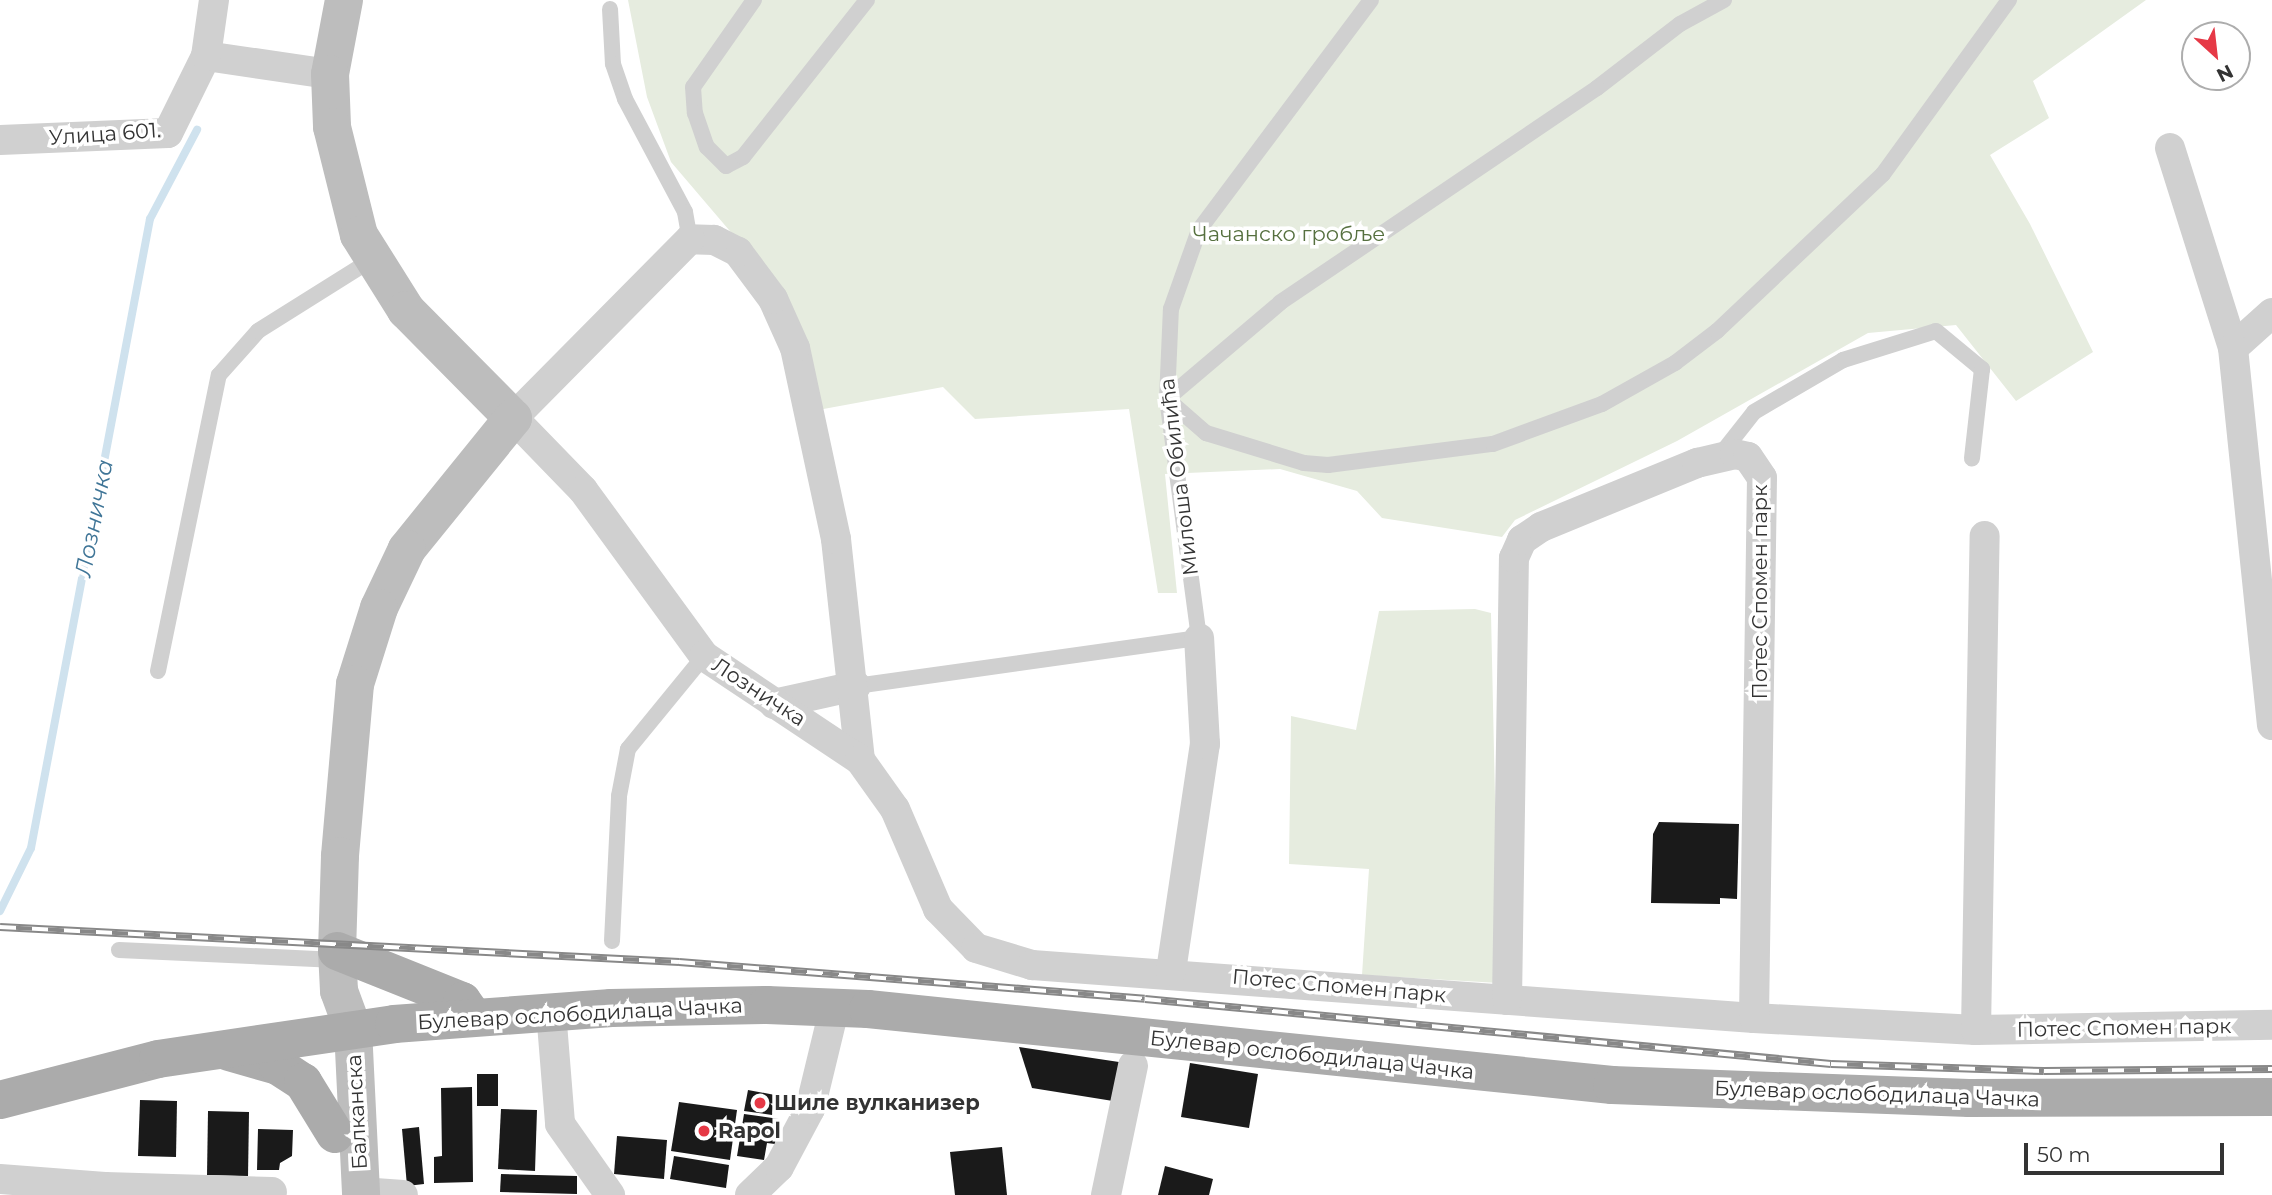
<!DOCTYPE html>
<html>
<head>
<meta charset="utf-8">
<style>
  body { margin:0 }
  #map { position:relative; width:2272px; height:1195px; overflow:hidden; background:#fff; font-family:Montserrat,sans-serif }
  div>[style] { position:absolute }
  .green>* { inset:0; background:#e6ecdf }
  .stream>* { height:8px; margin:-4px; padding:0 4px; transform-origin:4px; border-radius:4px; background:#cfe2ee }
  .building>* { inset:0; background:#1a1a1a }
  .lane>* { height:16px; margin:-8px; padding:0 8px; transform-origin:8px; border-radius:8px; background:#d0d0d0 }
  .street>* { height:30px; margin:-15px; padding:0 15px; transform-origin:15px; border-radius:15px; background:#d0d0d0 }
  .secondary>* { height:38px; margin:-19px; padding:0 19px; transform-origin:19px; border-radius:19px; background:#bdbdbd }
  .primary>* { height:38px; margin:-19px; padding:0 19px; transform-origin:19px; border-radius:19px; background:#ababab }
  .rail>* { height:8px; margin-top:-4px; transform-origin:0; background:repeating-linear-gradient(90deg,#fff 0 16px,#888 0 32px); box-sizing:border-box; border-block:2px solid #888 }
  .dots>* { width:19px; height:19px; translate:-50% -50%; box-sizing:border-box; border:4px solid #fff; border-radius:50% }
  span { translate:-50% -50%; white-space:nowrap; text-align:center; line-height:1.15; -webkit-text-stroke:7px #fff; paint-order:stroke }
  .street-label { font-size:21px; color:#333 }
  .park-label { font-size:21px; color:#56703f }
  .poi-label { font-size:21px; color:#333; font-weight:700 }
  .left { translate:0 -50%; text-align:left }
  .water-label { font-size:23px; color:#3f7597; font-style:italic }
  .north { position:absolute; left:2181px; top:21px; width:70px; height:70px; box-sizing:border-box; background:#fff; border:2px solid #adadad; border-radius:50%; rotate:153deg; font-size:19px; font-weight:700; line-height:28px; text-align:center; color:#333 }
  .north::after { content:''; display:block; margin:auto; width:24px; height:32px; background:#e63946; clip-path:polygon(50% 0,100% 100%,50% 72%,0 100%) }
  .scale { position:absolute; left:2024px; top:1143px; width:200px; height:32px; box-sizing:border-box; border:4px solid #333; border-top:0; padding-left:9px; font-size:21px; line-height:24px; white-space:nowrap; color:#333; -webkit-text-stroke:5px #fff; paint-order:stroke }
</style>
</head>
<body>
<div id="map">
  <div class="green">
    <i style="clip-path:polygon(628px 0,2146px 0,2033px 81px,2049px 118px,1990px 155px,2030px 224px,2093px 352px,2016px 401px,1956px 325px,1868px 333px,1677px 441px,1515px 520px,1502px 537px,1382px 518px,1357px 491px,1280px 469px,1165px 474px,1177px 593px,1158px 593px,1129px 409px,975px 419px,943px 387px,818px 410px,758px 264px,671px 162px,647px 97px)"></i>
    <i style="clip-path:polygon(1475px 609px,1491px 613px,1499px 983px,1362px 975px,1369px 869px,1289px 864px,1291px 716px,1356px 730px,1379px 611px)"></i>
  </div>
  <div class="stream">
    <i style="left:0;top:911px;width:70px;rotate:-63.8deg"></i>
    <i style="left:31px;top:848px;width:640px;rotate:-79.29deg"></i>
    <i style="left:150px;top:219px;width:101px;rotate:-62.2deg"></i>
  </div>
  <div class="building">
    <i style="clip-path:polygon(1659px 822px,1739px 824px,1737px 899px,1720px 898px,1720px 904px,1651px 903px,1653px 834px)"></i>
    <i style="clip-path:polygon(1019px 1047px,1119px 1062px,1113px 1101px,1032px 1088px)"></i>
    <i style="clip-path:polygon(1190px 1063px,1258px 1074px,1249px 1128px,1181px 1117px)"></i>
    <i style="clip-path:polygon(477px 1074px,498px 1074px,498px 1106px,477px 1106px)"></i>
    <i style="clip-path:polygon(472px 1087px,473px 1182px,434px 1183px,434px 1157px,442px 1156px,441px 1088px)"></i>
    <i style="clip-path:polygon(748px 1090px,775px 1095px,772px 1115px,744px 1111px)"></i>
    <i style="clip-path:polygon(140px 1100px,177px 1101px,176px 1157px,138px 1156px)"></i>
    <i style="clip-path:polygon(679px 1102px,737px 1110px,730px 1160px,671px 1151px)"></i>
    <i style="clip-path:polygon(501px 1109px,537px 1110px,535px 1171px,498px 1169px)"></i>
    <i style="clip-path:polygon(208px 1111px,249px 1112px,248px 1176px,207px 1175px)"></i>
    <i style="clip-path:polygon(744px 1114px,779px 1119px,775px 1144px,767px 1143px,764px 1160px,737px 1156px)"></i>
    <i style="clip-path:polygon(419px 1127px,424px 1184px,407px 1186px,402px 1129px)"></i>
    <i style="clip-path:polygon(258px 1129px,293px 1130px,292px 1156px,280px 1163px,279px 1170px,257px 1170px)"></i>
    <i style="clip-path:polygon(617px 1136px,667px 1140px,664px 1179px,614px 1174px)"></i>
    <i style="clip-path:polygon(1002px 1147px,1007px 1195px,955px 1195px,950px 1152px)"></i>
    <i style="clip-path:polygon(674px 1156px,729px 1165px,726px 1188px,670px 1179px)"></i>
    <i style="clip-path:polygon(1165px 1166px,1213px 1179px,1209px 1195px,1158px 1195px)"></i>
    <i style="clip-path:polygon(501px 1174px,577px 1176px,577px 1194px,500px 1192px)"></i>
  </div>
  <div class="lane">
    <i style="left:754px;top:0;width:106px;rotate:125deg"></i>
    <i style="left:693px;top:87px;width:26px;rotate:86deg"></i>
    <i style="left:695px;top:113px;width:36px;rotate:71deg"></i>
    <i style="left:707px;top:147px;width:27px;rotate:45deg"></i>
    <i style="left:726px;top:166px;width:19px;rotate:-28deg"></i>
    <i style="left:743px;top:157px;width:200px;rotate:-51.7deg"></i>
    <i style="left:1724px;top:0;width:50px;rotate:151.4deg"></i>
    <i style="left:1680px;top:24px;width:105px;rotate:142.4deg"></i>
    <i style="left:1597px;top:88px;width:383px;rotate:145.9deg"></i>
    <i style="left:1280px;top:303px;width:148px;rotate:139.7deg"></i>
    <i style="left:1167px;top:399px;width:52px;rotate:41.1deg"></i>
    <i style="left:1206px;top:433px;width:102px;rotate:17deg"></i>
    <i style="left:1304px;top:463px;width:24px;rotate:5deg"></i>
    <i style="left:1328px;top:465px;width:166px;rotate:-7.3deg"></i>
    <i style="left:1493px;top:444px;width:116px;rotate:-20.2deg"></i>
    <i style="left:1602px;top:404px;width:84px;rotate:-29.3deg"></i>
    <i style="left:1675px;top:363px;width:53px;rotate:-37.3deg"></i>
    <i style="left:1717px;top:331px;width:228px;rotate:-43.4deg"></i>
    <i style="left:1883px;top:174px;width:215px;rotate:-54.1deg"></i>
    <i style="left:610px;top:9px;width:55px;rotate:86.9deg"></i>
    <i style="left:613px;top:64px;width:37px;rotate:71deg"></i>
    <i style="left:625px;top:99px;width:128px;rotate:62deg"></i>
    <i style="left:685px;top:212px;width:27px;rotate:80deg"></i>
    <i style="left:1721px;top:454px;width:53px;rotate:-51.8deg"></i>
    <i style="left:1754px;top:412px;width:103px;rotate:-30.3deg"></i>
    <i style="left:1843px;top:360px;width:97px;rotate:-17.3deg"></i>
    <i style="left:1936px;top:331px;width:60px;rotate:39.6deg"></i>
    <i style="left:1982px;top:369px;width:90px;rotate:96.4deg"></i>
    <i style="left:158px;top:671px;width:302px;rotate:-78.4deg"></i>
    <i style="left:219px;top:375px;width:59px;rotate:-48.4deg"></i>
    <i style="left:258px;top:331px;width:133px;rotate:-32.1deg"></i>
    <i style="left:856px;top:686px;width:346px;rotate:-8deg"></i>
    <i style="left:1199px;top:638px;width:241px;rotate:-97.6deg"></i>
    <i style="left:1167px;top:399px;width:90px;rotate:-87.5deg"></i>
    <i style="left:1171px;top:309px;width:84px;rotate:-70.5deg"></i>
    <i style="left:1199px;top:230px;width:287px;rotate:-53.2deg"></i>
    <i style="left:612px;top:941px;width:145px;rotate:-87.2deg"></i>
    <i style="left:619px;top:796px;width:48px;rotate:-79.2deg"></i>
    <i style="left:628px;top:749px;width:120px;rotate:-50.7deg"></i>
    <i style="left:119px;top:950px;width:218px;rotate:2.6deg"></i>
  </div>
  <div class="street">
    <i style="left:206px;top:56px;width:125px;rotate:8.3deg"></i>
    <i style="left:0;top:140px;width:168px;rotate:-2.4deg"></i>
    <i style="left:168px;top:133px;width:86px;rotate:-63.7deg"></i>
    <i style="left:206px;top:56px;width:57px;rotate:-81.9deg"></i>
    <i style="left:2170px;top:148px;width:210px;rotate:72.5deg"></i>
    <i style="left:2272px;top:313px;width:52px;rotate:138.1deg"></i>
    <i style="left:2233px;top:348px;width:379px;rotate:84.1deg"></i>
    <i style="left:774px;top:704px;width:84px;rotate:-12.4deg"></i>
    <i style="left:860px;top:760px;width:222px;rotate:-96.2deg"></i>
    <i style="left:836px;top:539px;width:195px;rotate:-102.1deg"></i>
    <i style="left:795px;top:348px;width:54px;rotate:-114.2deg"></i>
    <i style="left:773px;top:299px;width:59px;rotate:-126.7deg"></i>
    <i style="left:738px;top:252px;width:27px;rotate:-153deg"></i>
    <i style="left:714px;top:240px;width:24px;rotate:-178deg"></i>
    <i style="left:690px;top:239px;width:252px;rotate:134.7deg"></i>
    <i style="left:513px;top:418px;width:100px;rotate:45.8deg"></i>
    <i style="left:583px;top:490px;width:205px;rotate:53.9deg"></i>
    <i style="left:704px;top:656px;width:187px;rotate:33.7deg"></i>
    <i style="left:860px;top:760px;width:60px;rotate:54.5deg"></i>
    <i style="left:895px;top:809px;width:109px;rotate:66.7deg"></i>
    <i style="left:938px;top:909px;width:54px;rotate:45.7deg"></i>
    <i style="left:976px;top:948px;width:59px;rotate:16.9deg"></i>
    <i style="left:1032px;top:965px;width:724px;rotate:4.2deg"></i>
    <i style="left:1754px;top:1018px;width:222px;rotate:3.1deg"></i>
    <i style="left:1976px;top:1030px;width:296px;rotate:-1deg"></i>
    <i style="left:1171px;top:971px;width:230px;rotate:-81.5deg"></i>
    <i style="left:1205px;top:744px;width:106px;rotate:-93.2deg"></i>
    <i style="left:1507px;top:1000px;width:442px;rotate:-89.1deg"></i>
    <i style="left:1514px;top:558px;width:20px;rotate:-66deg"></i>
    <i style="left:1522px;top:540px;width:23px;rotate:-34deg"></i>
    <i style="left:1541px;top:527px;width:169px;rotate:-22.3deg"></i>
    <i style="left:1697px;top:463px;width:39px;rotate:-13deg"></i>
    <i style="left:1735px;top:454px;width:13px;rotate:13deg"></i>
    <i style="left:1748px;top:457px;width:25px;rotate:56deg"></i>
    <i style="left:1762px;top:478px;width:540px;rotate:90.85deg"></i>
    <i style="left:551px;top:1011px;width:113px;rotate:85.4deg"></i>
    <i style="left:560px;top:1124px;width:87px;rotate:54.8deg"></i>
    <i style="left:1976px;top:1030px;width:494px;rotate:-89deg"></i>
    <i style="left:0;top:1179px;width:105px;rotate:4.4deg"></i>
    <i style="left:361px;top:1192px;width:42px;rotate:4.1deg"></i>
    <i style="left:104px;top:1195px;width:8px;rotate:-83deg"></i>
    <i style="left:105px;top:1187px;width:167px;rotate:1.7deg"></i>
    <i style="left:750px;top:1195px;width:40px;rotate:-44deg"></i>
    <i style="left:779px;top:1167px;width:66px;rotate:-61.9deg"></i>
    <i style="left:810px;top:1109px;width:106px;rotate:-76.4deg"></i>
    <i style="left:1106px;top:1195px;width:132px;rotate:-78.2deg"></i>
  </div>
  <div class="secondary">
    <i style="left:344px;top:0;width:75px;rotate:100.7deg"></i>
    <i style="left:330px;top:74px;width:53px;rotate:87.8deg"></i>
    <i style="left:332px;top:127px;width:111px;rotate:76deg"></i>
    <i style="left:359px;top:235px;width:89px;rotate:57.9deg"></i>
    <i style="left:406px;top:310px;width:152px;rotate:45.3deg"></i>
    <i style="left:513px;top:418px;width:169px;rotate:129deg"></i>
    <i style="left:407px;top:549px;width:65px;rotate:115.4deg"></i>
    <i style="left:379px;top:608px;width:80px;rotate:107.5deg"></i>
    <i style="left:355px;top:684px;width:173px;rotate:95deg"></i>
    <i style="left:340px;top:856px;width:95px;rotate:91.8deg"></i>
    <i style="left:337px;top:951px;width:40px;rotate:87.1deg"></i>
    <i style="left:339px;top:991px;width:40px;rotate:69.8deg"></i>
    <i style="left:353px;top:1029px;width:166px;rotate:87.2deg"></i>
  </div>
  <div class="primary">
    <i style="left:337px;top:951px;width:135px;rotate:21.8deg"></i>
    <i style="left:462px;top:1001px;width:19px;rotate:54deg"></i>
    <i style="left:229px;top:1052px;width:51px;rotate:15.9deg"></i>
    <i style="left:278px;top:1066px;width:30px;rotate:33deg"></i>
    <i style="left:303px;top:1082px;width:61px;rotate:58.4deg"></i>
    <i style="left:0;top:1100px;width:163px;rotate:-14.5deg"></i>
    <i style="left:158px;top:1059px;width:239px;rotate:-8.4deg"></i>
    <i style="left:394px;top:1024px;width:218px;rotate:-4.2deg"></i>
    <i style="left:611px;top:1008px;width:156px;rotate:-1.1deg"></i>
    <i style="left:767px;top:1005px;width:101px;rotate:2.3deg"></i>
    <i style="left:868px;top:1009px;width:748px;rotate:5.83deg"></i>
    <i style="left:1612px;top:1085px;width:357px;rotate:2.1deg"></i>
    <i style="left:1969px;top:1098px;width:303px;rotate:-0.2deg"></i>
  </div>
  <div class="rail">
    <i style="left:0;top:927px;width:680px;rotate:2.95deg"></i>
    <i style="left:679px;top:962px;width:467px;rotate:4.5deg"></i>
    <i style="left:1145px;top:999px;width:689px;rotate:5.41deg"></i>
    <i style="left:1831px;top:1064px;width:213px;rotate:1.9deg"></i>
    <i style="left:2044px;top:1071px;width:228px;rotate:-0.5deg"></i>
  </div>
  <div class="dots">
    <i style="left:760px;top:1103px;background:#e63946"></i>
    <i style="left:704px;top:1131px;background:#e63946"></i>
  </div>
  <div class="street-label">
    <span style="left:105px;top:134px;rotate:-4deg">Улица 601.</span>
    <span style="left:1179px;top:477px;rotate:-97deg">Милоша Обилића</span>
    <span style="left:1760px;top:592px;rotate:-90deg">Потес Спомен парк</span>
    <span style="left:759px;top:692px;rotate:33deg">Лозничка</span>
    <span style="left:1339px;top:986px;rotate:5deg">Потес Спомен парк</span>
    <span style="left:580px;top:1014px;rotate:-3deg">Булевар ослободилаца Чачка</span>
    <span style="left:2124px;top:1028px;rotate:-1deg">Потес Спомен парк</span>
    <span style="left:1312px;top:1055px;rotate:6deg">Булевар ослободилаца Чачка</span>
    <span style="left:1877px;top:1094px;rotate:2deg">Булевар ослободилаца Чачка</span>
    <span style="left:357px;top:1112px;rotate:-93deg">Балканска</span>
  </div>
  <div class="park-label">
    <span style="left:1289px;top:234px">Чачанско гробље</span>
  </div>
  <div class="poi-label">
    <span class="left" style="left:774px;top:1103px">Шиле вулканизер</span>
    <span class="left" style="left:718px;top:1131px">Rapol</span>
  </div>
  <div class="water-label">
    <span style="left:94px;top:518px;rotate:-79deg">Лозничка</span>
  </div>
  <div class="north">N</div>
  <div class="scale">50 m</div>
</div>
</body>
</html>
